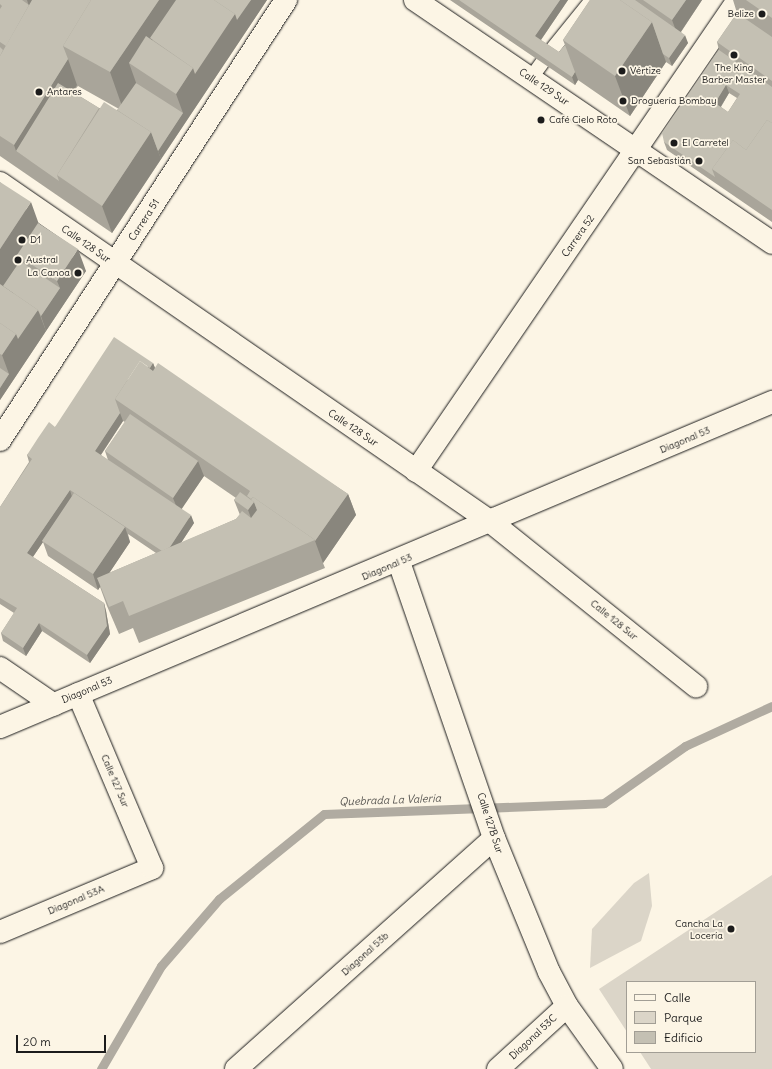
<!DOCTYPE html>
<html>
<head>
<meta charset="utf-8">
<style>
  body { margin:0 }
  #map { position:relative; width:772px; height:1069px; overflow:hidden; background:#fcf5e5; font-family:Delius,sans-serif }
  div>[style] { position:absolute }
  .green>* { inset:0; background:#dbd5c8 }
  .stream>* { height:9px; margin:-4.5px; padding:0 4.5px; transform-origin:4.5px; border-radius:4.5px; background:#b0aba1 }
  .roads { filter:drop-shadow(0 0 1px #1c1c1c) drop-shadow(0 0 1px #1c1c1c) }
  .service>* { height:14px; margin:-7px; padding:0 7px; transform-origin:7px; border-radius:7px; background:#fcf5e5 }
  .minor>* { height:22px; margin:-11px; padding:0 11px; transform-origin:11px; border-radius:11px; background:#fcf5e5 }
  .tertiary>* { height:22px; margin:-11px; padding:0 11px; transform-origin:11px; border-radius:11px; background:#fcf5e5 }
  .wall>* { inset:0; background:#a9a59a }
  .shaded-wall>* { inset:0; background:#89867d }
  .building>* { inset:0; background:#c4c0b3 }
  .dots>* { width:11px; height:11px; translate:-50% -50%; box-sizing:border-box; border:2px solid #fcf5e5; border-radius:50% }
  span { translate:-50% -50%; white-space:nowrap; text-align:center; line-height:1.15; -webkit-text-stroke:3.5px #fcf5e5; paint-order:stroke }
  .poi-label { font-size:10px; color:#1c1c1c }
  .right { translate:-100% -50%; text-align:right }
  .left { translate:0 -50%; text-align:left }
  .street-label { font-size:10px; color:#1c1c1c }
  .water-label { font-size:11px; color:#575551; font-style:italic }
  .legend { position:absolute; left:626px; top:981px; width:130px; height:72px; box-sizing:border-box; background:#fcf5e5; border:1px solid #a29e95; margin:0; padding:5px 7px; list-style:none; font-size:12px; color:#1c1c1c }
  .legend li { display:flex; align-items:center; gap:8px; height:20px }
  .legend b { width:20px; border:1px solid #a29e95 }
  .scale { position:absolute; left:16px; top:1035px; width:90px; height:18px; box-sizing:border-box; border:2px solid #1c1c1c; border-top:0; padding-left:5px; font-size:12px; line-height:14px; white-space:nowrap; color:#1c1c1c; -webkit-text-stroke:3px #fcf5e5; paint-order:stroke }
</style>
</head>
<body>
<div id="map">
  <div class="green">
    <i style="clip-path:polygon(649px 873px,652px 906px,641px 941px,590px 968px,592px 929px,634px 883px)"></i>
    <i style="clip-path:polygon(772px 875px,772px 1069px,651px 1069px,640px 1052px,755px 1052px,755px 982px,627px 982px,627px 1032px,599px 989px)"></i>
  </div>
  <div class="stream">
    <i style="left:101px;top:1069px;width:119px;rotate:-59.8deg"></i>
    <i style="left:161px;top:966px;width:89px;rotate:-49.1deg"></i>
    <i style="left:219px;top:899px;width:135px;rotate:-39deg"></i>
    <i style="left:324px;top:814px;width:280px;rotate:-2.2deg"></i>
    <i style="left:604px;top:803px;width:99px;rotate:-35.1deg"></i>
    <i style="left:685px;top:746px;width:96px;rotate:-24.7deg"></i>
  </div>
  <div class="roads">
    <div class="service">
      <i style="left:550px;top:52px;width:67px;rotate:-51.1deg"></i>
      <i style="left:531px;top:78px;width:19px;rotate:-54deg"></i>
    </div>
    <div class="minor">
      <i style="left:415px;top:0;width:432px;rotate:34.2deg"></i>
      <i style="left:0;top:440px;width:525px;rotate:-56.98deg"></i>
      <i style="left:416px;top:471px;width:571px;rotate:-55.64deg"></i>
      <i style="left:491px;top:522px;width:263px;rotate:38.7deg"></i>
      <i style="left:399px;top:562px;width:292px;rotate:71deg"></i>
      <i style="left:494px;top:838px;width:145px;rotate:67.7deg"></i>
      <i style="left:549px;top:972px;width:38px;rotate:62deg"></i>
      <i style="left:567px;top:1006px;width:77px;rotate:54.5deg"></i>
      <i style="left:0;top:668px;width:65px;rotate:34.4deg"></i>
      <i style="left:0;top:932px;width:165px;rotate:-22.8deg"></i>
      <i style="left:152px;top:868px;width:189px;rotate:-113deg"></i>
      <i style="left:236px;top:1069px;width:346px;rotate:-41.8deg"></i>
      <i style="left:498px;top:1069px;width:93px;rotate:-42.4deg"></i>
    </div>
    <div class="tertiary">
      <i style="left:0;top:183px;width:597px;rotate:34.62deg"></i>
      <i style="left:0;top:727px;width:838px;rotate:-22.83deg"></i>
    </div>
  </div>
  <div class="wall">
    <i style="clip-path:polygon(evenodd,0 0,267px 0,112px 233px,0 156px,0 0,78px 86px,119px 109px,117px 110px,99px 108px,73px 92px,78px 86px)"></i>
    <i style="clip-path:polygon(450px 0,568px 0,541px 40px,559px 52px,565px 45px,563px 40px,590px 0,702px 0,681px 32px,688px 43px,672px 66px,666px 62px,630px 116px,578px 80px,575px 85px)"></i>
    <i style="clip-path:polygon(evenodd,733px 0,772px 0,772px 222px,667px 150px,664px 142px,719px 50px,717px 42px,737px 13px,733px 0,729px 93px,737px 98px,728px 112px,721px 107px,729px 93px)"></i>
    <i style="clip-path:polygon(0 182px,38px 223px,86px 271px,0 400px)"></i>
    <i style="clip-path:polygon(evenodd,153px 363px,155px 368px,348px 494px,356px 515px,323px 563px,325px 568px,139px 643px,133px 628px,119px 634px,107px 606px,100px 587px,98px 590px,48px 556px,43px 542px,33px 557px,104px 603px,106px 611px,110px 634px,90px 663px,42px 631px,26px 656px,3px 641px,1px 633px,14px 613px,0 604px,0 507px,29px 462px,27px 455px,55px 427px,153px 363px,123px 421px,125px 422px,105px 451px,108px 460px,101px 455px,123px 421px,153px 363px,204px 476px,236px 498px,234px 500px,240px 515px,236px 519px,181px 543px,194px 523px,181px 509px,204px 476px,153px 363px,128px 534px,156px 553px,109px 573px,130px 542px,128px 534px)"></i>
  </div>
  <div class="shaded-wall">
    <i style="clip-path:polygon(27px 0,47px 0,32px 16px)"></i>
    <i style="clip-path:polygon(159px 0,194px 0,129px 63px,139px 91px,124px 112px,110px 72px)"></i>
    <i style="clip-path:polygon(251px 0,267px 0,161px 159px,158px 151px,183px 113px,176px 94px,193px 68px,235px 14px)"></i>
    <i style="clip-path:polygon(560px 0,568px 0,538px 44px,535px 36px)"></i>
    <i style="clip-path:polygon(686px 0,702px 0,678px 36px,672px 20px)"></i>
    <i style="clip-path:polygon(652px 22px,666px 62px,630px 116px,615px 76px)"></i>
    <i style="clip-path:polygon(685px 35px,688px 43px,672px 66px,669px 58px)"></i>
    <i style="clip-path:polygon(68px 59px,77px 85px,31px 161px,16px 151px,14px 145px)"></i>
    <i style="clip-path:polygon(575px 72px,578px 80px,575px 85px,572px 77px)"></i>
    <i style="clip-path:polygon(726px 85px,729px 93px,718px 111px,715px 103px)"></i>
    <i style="clip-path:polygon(151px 132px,161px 159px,112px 233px,102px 206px)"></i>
    <i style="clip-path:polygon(31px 202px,46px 244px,17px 255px,25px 276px,0 314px,0 249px)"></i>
    <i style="clip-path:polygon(78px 249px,86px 271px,46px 331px,41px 316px,60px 288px,57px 281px)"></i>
    <i style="clip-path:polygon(38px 310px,46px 331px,0 400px,0 388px,9px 374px,2px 355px,16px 334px)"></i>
    <i style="clip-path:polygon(153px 363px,156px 371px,125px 406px)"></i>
    <i style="clip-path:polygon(120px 413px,123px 421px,98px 459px,95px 451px)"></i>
    <i style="clip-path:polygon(198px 461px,204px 476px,179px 513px,173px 498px)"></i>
    <i style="clip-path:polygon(70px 490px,72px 497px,42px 541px,43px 542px,30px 561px,27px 553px)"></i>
    <i style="clip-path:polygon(348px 494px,356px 515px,323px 563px,315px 541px)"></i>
    <i style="clip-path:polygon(254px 502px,267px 537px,261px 545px,248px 510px)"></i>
    <i style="clip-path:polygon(191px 515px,194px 523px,169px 561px,166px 553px)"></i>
    <i style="clip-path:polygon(125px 527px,130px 542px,100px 587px,97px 578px,100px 587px,98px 590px,93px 574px)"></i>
    <i style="clip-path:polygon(104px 603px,106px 611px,110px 634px,90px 663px,87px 655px)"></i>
    <i style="clip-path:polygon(39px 623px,42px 631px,26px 656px,23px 648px)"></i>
  </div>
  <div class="building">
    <i style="clip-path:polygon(0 0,22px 0,29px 5px,6px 46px,0 42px,0 9px,2px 6px,0 4px)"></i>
    <i style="clip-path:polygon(32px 0,91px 0,63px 46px,68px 59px,14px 145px,0 136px,0 56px)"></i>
    <i style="clip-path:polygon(91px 0,159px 0,110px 72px,63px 46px)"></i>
    <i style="clip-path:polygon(176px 0,214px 0,235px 14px,195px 74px,193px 68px,150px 38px)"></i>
    <i style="clip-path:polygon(214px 0,251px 0,237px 20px,235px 14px)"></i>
    <i style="clip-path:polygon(459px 0,560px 0,535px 36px,559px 52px,565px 45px,575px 72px,572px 77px)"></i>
    <i style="clip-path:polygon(590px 0,620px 0,652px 22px,615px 76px,563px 40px)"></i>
    <i style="clip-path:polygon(620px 0,635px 0,685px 35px,669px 58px,663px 54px,652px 22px)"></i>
    <i style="clip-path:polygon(643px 0,686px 0,672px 20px)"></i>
    <i style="clip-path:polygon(746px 0,772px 0,772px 18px)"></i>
    <i style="clip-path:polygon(737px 13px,772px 37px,772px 81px,717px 42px)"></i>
    <i style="clip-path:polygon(146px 36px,193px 68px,176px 94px,129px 63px)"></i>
    <i style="clip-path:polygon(0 47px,3px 50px,0 56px)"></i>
    <i style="clip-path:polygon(evenodd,719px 50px,772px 87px,772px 123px,767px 120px,746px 150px,733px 140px,712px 169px,715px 177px,664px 142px,662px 133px,719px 50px,726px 85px,740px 94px,728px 112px,715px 103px,726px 85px)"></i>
    <i style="clip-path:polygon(58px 83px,99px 108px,57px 175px,59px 181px,16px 151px)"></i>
    <i style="clip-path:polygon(136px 83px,183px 113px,158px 151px,151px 132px,117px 110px)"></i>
    <i style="clip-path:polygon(104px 102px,151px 132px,102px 206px,57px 175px)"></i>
    <i style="clip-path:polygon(767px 120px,772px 123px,772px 210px,712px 169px,733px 140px,746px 150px)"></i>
    <i style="clip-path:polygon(0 182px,31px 202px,0 249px)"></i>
    <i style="clip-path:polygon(38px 223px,78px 249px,57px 281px,17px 255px)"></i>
    <i style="clip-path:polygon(20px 261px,60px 288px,41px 316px,38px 310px,3px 286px)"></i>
    <i style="clip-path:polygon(0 284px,38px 310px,18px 339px,16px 334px,0 323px)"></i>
    <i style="clip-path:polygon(0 323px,16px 334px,2px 355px,0 354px)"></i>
    <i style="clip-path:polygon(114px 337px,153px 363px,150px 368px,140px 361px,115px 399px,120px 413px,95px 451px,191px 515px,170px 547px,162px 551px,70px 490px,27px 553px,104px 603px,107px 626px,87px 655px,39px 623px,23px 648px,1px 633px,17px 608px,0 598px,0 507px,32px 459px,27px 455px,38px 438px,49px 422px,55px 427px)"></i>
    <i style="clip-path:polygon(140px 361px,153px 371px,158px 363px,348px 494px,315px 541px,315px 540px,253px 497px,251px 499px,247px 496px,250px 491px,115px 399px)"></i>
    <i style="clip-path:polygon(0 368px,9px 374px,0 388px)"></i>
    <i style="clip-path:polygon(130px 414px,198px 461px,173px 498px,105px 451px)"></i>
    <i style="clip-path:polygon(240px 492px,254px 502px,248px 510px,234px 500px)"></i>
    <i style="clip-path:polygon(74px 493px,125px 527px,93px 574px,42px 541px)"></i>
    <i style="clip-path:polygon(253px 497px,315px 540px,129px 616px,123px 601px,109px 607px,97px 578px,236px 519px,242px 511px,251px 518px,257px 510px,254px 502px,251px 500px)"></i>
  </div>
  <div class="dots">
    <i style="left:762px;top:14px;background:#1c1c1c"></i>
    <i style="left:734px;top:55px;background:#1c1c1c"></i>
    <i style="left:622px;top:71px;background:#1c1c1c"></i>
    <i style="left:39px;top:92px;background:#1c1c1c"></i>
    <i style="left:623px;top:101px;background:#1c1c1c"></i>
    <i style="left:541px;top:120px;background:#1c1c1c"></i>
    <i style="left:674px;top:143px;background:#1c1c1c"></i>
    <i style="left:699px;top:161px;background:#1c1c1c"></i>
    <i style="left:22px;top:240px;background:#1c1c1c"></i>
    <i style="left:18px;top:260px;background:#1c1c1c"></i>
    <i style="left:78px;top:273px;background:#1c1c1c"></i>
    <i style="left:731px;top:929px;background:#1c1c1c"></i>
  </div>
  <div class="poi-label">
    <span class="right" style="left:754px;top:14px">Belize</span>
    <span style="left:734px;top:73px">The King<br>Barber Master</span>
    <span class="left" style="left:630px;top:71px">Vértize</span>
    <span class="left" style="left:47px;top:92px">Antares</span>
    <span class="left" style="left:631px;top:101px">Droguería Bombay</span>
    <span class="left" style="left:549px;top:120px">Café Cielo Roto</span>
    <span class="left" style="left:682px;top:143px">El Carretel</span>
    <span class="right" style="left:691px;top:161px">San Sebastián</span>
    <span class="left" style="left:30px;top:240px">D1</span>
    <span class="left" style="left:26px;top:260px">Austral</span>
    <span class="right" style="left:70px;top:273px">La Canoa</span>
    <span class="right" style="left:723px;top:929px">Cancha La<br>Locería</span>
  </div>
  <div class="street-label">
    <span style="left:544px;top:87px;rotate:34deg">Calle 129 Sur</span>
    <span style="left:144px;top:220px;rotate:-57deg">Carrera 51</span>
    <span style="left:578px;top:236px;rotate:-55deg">Carrera 52</span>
    <span style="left:86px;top:244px;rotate:35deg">Calle 128 Sur</span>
    <span style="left:353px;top:428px;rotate:34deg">Calle 128 Sur</span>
    <span style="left:685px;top:440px;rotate:-23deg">Diagonal 53</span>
    <span style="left:387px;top:567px;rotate:-23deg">Diagonal 53</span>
    <span style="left:614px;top:620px;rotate:39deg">Calle 128 Sur</span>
    <span style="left:87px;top:690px;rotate:-23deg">Diagonal 53</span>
    <span style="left:115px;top:781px;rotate:67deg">Calle 127 Sur</span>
    <span style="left:490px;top:823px;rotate:72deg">Calle 127B Sur</span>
    <span style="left:76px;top:900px;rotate:-23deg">Diagonal 53A</span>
    <span style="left:365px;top:954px;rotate:-42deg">Diagonal 53b</span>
    <span style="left:533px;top:1037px;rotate:-43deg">Diagonal 53C</span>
  </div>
  <div class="water-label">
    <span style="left:390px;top:800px;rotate:-2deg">Quebrada La Valeria</span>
  </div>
  <ul class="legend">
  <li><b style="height:5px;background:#fcf5e5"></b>Calle</li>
  <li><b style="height:11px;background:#dbd5c8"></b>Parque</li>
  <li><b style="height:11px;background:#c4c0b3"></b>Edificio</li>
  </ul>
  <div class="scale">20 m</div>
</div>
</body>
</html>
